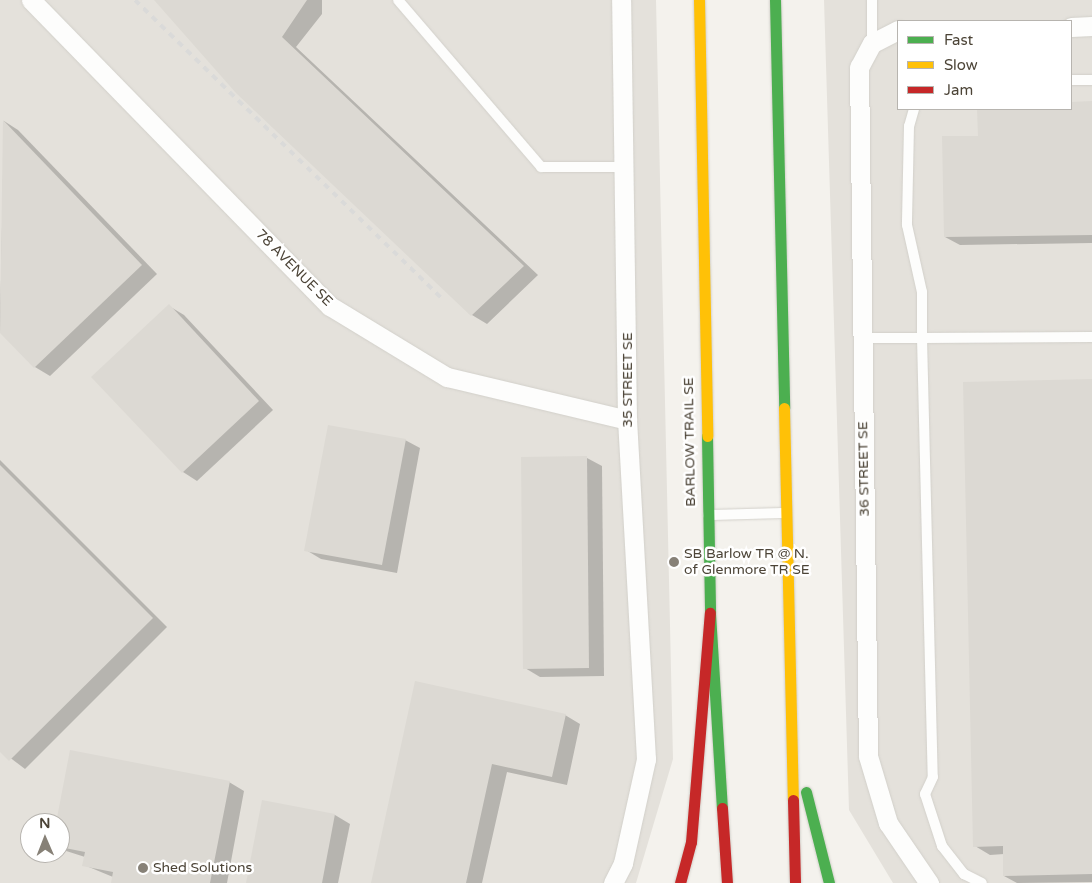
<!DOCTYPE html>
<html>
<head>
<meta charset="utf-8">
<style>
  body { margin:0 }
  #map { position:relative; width:1092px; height:883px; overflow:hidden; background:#f4f2ed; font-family:"Varela Round",sans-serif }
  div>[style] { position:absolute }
  .industrial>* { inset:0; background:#e4e1db }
  .shadow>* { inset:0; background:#0003 }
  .building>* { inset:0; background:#dcd9d3 }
  .roads { filter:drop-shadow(0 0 1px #d2d0ca) drop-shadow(0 0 1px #d2d0ca) }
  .lane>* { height:10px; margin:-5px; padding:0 5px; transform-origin:5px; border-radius:5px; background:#fdfdfc }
  .street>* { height:19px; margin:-9.5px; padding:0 9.5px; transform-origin:9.5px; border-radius:9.5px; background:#fdfdfc }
  .fast>* { height:11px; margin:-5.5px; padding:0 5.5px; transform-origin:5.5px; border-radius:5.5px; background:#4caf50 }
  .slow>* { height:11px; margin:-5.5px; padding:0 5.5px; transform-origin:5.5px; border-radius:5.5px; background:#ffc107 }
  .jam>* { height:11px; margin:-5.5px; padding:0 5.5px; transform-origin:5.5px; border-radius:5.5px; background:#c62828 }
  .rail>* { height:4px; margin-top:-2px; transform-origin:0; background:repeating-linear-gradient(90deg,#dadad9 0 6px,transparent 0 12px) }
  .dots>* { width:14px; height:14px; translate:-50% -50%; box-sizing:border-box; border:2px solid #fff; border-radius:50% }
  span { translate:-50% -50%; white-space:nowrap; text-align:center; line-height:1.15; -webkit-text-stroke:5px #fff; paint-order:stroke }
  .street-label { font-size:14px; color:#4c4437 }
  .poi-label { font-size:14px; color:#4c4437 }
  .left { translate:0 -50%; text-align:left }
  .legend { position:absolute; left:897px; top:20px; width:175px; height:90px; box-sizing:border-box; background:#fff; border:1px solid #b7b4af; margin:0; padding:6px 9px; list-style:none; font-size:15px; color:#4c4437 }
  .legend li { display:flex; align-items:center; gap:10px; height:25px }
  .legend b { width:25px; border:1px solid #b7b4af }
  .north { position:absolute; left:20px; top:813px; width:50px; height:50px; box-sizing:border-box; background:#fff; border:1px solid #b7b4af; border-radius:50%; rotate:359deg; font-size:14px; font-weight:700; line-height:20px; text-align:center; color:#4c4437 }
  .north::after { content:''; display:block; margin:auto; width:18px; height:22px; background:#878177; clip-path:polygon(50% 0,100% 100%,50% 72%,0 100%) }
</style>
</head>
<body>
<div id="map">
  <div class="industrial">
    <i style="clip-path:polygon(evenodd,0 0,656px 0,673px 759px,636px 883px,0 883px,0 0,30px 823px,60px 823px,60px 853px,30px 853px,30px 823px)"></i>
    <i style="clip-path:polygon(evenodd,824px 0,1092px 0,1092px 883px,893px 883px,849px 810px,824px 0,898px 21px,1071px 21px,1071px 109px,898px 109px,898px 21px)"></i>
  </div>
  <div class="shadow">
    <i style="clip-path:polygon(156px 0,322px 0,322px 14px,296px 47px,538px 275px,487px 324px,472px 315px,237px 92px)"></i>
    <i style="clip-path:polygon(1092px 102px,1092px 243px,960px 245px,945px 237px,979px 137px,979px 109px,1071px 109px,1071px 103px)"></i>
    <i style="clip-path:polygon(4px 121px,18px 130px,157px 274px,50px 376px,35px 367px,0 331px)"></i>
    <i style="clip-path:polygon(169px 306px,184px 315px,273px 410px,197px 481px,183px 472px)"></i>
    <i style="clip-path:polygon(1092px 380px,1092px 882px,1017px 883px,1004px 876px,1004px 854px,990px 855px,975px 846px)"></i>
    <i style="clip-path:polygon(405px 440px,420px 448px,397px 573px,321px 559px,306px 550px)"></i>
    <i style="clip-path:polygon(587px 458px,602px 466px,604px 676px,540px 677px,525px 668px)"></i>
    <i style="clip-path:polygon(0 460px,167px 627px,25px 769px,0 750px)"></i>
    <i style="clip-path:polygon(416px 683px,565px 715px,580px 724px,567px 785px,507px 772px,482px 883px,372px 883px)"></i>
    <i style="clip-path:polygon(229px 782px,244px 791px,227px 883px,112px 883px,113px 877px,84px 865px,85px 857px,60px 849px,57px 823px)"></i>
    <i style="clip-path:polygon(263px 802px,335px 815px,350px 824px,338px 883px,247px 883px)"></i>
  </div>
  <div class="building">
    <i style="clip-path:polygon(154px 0,307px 0,282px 37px,524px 266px,471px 316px,236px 93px)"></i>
    <i style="clip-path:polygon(1092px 101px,1092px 235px,944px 237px,942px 136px,978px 136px,977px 109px,1071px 109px,1071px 102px)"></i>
    <i style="clip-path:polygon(3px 120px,142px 265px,34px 368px,0 333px)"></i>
    <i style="clip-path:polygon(169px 304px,259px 401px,182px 473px,91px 377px)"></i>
    <i style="clip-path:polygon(1092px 379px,1092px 874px,1003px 876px,1003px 846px,973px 847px,963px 382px)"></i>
    <i style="clip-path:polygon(328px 425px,406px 439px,382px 565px,304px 551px)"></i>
    <i style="clip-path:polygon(587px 456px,589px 668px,523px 669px,521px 457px)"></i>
    <i style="clip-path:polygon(0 465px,153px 618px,9px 761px,0 752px)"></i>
    <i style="clip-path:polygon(415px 681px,566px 714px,552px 777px,492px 764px,466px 883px,371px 883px)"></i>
    <i style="clip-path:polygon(70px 750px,230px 781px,210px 883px,111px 883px,113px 872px,82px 866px,85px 852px,60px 847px,60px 823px,56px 823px)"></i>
    <i style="clip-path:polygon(262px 800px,335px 814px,322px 883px,246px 883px)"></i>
  </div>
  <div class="roads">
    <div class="lane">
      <i style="left:398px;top:0;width:220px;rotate:49.4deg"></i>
      <i style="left:541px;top:167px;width:83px"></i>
      <i style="left:872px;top:0;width:43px;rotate:90deg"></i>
      <i style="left:1071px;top:80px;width:21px"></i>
      <i style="left:914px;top:109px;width:18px;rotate:106deg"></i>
      <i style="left:909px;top:126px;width:99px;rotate:91.2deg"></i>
      <i style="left:907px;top:225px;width:69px;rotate:77.4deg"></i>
      <i style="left:922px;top:292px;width:46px;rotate:90deg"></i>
      <i style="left:922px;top:338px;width:170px;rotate:-0.3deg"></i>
      <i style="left:863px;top:338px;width:59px"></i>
      <i style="left:922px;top:338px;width:439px;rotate:88.6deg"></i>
      <i style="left:933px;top:777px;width:19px;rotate:115deg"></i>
      <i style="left:925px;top:794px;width:55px;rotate:71.9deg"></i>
      <i style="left:942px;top:846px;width:36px;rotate:52deg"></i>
      <i style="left:964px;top:874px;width:20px;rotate:27deg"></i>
      <i style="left:708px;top:515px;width:78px;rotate:-1.5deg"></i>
    </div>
    <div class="street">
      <i style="left:31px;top:0;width:428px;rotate:45.7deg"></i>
      <i style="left:330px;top:306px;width:137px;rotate:31.3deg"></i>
      <i style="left:447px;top:377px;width:185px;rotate:13.4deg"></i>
      <i style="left:1071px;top:27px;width:21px;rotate:-3deg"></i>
      <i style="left:898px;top:30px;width:29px;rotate:153deg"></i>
      <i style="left:872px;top:43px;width:27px;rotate:118deg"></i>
      <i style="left:859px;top:67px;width:689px;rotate:89.25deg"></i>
      <i style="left:868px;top:756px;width:70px;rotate:73.4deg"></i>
      <i style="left:888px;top:823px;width:73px;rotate:55.7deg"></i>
      <i style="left:613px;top:883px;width:22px;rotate:-63deg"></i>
      <i style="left:623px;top:863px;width:107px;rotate:-77.5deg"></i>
      <i style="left:646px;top:759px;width:340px;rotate:-93.2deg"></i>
      <i style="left:627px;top:420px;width:420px;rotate:-90.8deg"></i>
    </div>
    <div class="fast">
      <i style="left:775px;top:0;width:408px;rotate:88.7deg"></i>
      <i style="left:707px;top:436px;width:177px;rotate:89deg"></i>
      <i style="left:710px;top:613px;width:195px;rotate:86.5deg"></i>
      <i style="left:806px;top:792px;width:94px;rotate:75.8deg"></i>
    </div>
    <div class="slow">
      <i style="left:699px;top:0;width:436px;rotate:88.9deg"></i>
      <i style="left:784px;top:408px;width:392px;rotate:88.7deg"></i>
    </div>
    <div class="jam">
      <i style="left:793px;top:800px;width:83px;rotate:88.6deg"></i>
      <i style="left:722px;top:808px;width:75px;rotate:86.2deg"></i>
      <i style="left:680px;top:883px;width:42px;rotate:-75deg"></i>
      <i style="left:691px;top:842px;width:230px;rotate:-85.3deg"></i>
    </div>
  </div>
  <div class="rail">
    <i style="left:135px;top:0;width:429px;rotate:44.2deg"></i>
  </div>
  <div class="dots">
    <i style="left:674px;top:562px;background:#878177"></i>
    <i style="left:143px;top:868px;background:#878177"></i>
  </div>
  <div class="street-label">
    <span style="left:294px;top:268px;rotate:45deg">78 AVENUE SE</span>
    <span style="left:628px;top:380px;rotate:-90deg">35 STREET SE</span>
    <span style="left:690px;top:442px;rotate:-91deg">BARLOW TRAIL SE</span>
    <span style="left:864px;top:469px;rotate:-91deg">36 STREET SE</span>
  </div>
  <div class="poi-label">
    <span class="left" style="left:684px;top:562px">SB Barlow TR @ N.<br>of Glenmore TR SE</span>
    <span class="left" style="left:153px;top:868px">Shed Solutions</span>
  </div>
  <ul class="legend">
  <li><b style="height:6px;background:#4caf50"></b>Fast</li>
  <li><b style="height:6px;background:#ffc107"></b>Slow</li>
  <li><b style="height:6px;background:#c62828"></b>Jam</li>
  </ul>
  <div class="north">N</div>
</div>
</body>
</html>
